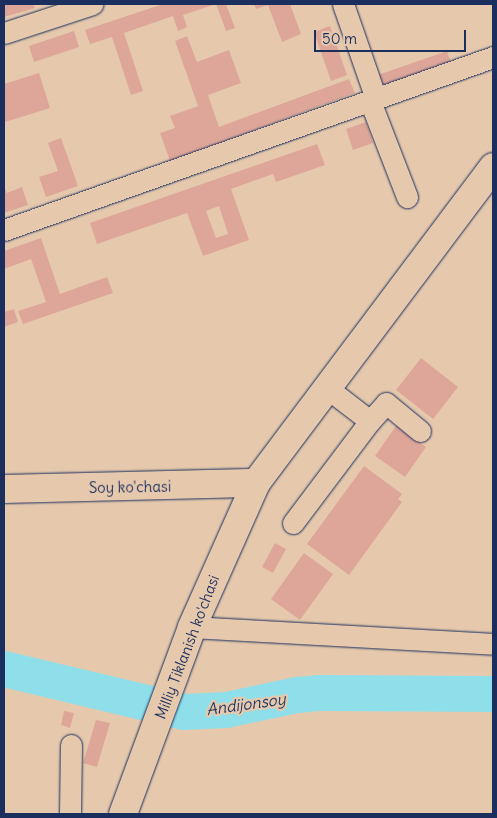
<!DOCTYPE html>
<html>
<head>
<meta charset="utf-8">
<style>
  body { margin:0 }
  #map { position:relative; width:497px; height:818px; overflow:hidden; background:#e6c9ad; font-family:Delius,sans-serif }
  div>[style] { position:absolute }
  .river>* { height:36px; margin:-18px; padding:0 18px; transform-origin:18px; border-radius:18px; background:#8fdfea }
  .building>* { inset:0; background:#dea699 }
  .roads { filter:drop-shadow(0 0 1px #1b2f5e) drop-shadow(0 0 1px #1b2f5e) }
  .minor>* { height:21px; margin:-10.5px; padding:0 10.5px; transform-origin:10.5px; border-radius:10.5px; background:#e6c9ad }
  .major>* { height:28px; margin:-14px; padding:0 14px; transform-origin:14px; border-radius:14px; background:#e6c9ad }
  span { translate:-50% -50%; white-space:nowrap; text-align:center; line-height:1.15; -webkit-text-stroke:4.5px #e6c9ad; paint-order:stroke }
  .street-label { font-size:15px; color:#1b2f5e }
  .water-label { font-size:16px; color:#213865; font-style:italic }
  .frame { position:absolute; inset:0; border:5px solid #1b2f5e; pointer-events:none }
  .scale { position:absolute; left:314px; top:30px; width:152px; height:22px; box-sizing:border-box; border:2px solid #1b2f5e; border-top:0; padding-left:6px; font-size:15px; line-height:18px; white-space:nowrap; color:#1b2f5e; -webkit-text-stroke:4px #e6c9ad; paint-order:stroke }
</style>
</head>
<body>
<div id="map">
  <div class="river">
    <i style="left:4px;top:669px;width:185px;rotate:13.4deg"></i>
    <i style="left:184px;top:712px;width:42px;rotate:-2.7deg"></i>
    <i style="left:226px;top:710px;width:73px;rotate:-11.9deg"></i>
    <i style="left:297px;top:695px;width:24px;rotate:-5deg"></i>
    <i style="left:321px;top:693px;width:172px;rotate:0.3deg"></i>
  </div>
  <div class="building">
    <i style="clip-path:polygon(4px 4px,33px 4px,35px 8px,4px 17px)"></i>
    <i style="clip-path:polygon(163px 4px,216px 4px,183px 15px,187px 27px,178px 31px,173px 16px,124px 33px,143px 91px,131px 95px,112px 37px,90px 44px,85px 30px)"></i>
    <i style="clip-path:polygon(216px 4px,226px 4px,235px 28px,226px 31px)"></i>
    <i style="clip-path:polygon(254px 4px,290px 4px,301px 34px,282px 42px,268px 5px,256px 9px)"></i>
    <i style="clip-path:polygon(330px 26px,347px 75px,331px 81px,314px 32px)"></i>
    <i style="clip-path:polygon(74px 31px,79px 47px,34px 62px,29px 46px)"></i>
    <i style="clip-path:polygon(187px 36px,197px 62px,229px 50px,241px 83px,208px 95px,219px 127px,349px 79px,355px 93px,170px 161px,160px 133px,175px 128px,170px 116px,198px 106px,175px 41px)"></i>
    <i style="clip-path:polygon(447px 51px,451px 63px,382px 87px,378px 75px)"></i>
    <i style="clip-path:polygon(39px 73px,50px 108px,5px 122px,4px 84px)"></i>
    <i style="clip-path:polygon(366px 122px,373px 143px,353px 150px,346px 129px)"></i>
    <i style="clip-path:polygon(61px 138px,78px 186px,46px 197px,39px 177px,58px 171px,48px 143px)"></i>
    <i style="clip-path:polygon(evenodd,317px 144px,325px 165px,276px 182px,273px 174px,231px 189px,249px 240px,203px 256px,187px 213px,97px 244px,90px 223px,317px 144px,219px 206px,228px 234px,216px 238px,206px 211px,219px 206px)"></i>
    <i style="clip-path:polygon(4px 186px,7px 193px,22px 187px,28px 205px,4px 213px)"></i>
    <i style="clip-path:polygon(41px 238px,60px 294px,107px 277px,113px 293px,23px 324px,18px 311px,46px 302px,31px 259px,4px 269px,4px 251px)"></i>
    <i style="clip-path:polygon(14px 309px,18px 322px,4px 327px,4px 312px)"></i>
    <i style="clip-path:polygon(421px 358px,458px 387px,433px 419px,396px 390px)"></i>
    <i style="clip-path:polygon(396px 426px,426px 447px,405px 477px,375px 456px)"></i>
    <i style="clip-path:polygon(364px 466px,402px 494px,398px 499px,402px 502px,349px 575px,307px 544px)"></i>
    <i style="clip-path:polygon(275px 543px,286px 549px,273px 573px,262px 567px)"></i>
    <i style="clip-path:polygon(304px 553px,333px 574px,300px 620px,271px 599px)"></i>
    <i style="clip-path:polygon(64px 711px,74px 713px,70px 728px,61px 725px)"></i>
    <i style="clip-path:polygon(96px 720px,110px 723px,97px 767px,83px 763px)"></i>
  </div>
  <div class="roads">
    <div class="minor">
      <i style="left:343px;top:4px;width:101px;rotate:70.8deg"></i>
      <i style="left:4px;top:33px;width:93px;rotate:-18.2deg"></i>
      <i style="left:370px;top:101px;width:103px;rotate:68.9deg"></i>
      <i style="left:4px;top:230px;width:519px;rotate:-19.48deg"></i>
      <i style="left:370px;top:421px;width:24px;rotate:-48deg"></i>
      <i style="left:386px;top:403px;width:44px;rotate:39.5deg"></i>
      <i style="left:293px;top:523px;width:128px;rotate:-53deg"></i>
      <i style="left:370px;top:421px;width:54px;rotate:-142.5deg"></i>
      <i style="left:192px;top:627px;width:301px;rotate:3.2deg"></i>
      <i style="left:70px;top:814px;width:69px;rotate:-89.2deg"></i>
    </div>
    <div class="major">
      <i style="left:4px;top:489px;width:252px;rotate:-1.4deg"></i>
      <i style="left:123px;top:814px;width:199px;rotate:-69.7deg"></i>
      <i style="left:192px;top:627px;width:158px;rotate:-66deg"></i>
      <i style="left:256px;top:483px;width:395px;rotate:-53.1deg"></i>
    </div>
  </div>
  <div class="street-label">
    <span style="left:130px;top:487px;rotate:-1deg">Soy ko'chasi</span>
    <span style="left:187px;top:647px;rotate:-69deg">Milliy Tiklanish ko'chasi</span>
  </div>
  <div class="water-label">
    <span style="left:246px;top:704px;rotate:-8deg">Andijonsoy</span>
  </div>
  <div class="frame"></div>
  <div class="scale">50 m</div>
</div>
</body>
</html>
